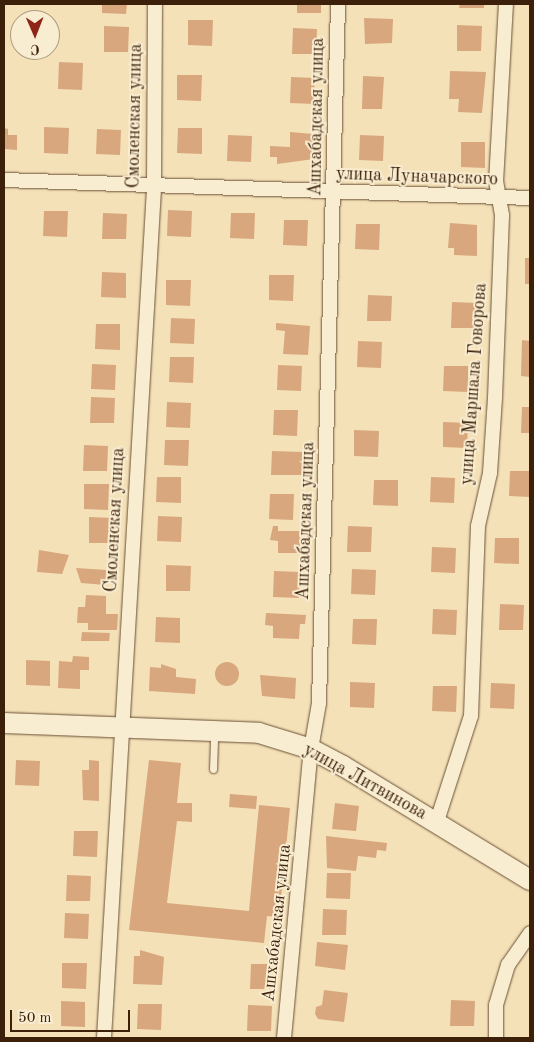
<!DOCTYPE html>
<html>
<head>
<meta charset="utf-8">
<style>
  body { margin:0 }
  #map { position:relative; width:534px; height:1042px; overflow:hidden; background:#f5e1b8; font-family:"Old Standard TT",serif }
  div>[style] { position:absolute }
  .building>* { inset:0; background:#d8a77d }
  .round { border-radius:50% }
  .roads { filter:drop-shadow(0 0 1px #6a5035) drop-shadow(0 0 1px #6a5035) }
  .lane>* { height:7px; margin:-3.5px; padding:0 3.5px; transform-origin:3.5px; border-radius:3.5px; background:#f8ecd1 }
  .street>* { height:14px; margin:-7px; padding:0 7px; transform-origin:7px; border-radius:7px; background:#f8ecd1 }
  .secondary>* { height:20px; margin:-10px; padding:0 10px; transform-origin:10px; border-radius:10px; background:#f8ecd1 }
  span { translate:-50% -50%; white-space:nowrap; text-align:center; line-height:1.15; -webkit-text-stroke:4px #f8ecd1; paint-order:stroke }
  .street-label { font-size:18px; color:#3c2009 }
  .frame { position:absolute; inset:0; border:5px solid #3c2009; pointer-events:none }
  .north { position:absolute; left:10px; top:10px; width:50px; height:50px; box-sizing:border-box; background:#f8ecd1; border:1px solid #ad9a81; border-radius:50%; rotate:179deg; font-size:14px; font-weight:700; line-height:20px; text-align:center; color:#3c2009 }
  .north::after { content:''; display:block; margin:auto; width:18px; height:22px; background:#8f2418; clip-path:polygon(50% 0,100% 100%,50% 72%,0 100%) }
  .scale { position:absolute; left:10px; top:1010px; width:120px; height:22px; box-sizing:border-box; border:2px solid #3c2009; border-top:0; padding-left:6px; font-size:15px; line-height:18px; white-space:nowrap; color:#3c2009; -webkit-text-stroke:4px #f8ecd1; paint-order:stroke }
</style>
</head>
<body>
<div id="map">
  <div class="building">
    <i style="clip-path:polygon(102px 4px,127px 4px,126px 14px,102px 13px)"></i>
    <i style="clip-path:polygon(297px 4px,321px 4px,321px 13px,297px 13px)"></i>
    <i style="clip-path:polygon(460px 4px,484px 4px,484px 8px,459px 8px)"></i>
    <i style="clip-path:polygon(364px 18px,393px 19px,392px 43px,365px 44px)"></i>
    <i style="clip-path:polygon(188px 20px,213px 20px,212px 46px,188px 45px)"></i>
    <i style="clip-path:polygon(457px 25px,482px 26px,481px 51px,457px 51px)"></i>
    <i style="clip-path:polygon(104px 26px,129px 27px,128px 52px,104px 52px)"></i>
    <i style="clip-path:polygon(293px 28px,317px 29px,316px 54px,292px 54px)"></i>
    <i style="clip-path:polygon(59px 62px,83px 63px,82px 90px,58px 89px)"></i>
    <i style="clip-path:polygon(450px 71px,486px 72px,482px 113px,458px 112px,459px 99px,449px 99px)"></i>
    <i style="clip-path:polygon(177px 75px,202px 75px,201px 101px,177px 100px)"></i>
    <i style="clip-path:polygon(363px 76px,384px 77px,382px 109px,362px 109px)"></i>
    <i style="clip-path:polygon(291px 77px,315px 78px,314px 104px,290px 103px)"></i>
    <i style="clip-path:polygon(44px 127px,69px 128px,68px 154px,44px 153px)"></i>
    <i style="clip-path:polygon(4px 128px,8px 129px,8px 135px,17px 135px,17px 150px,4px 149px)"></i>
    <i style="clip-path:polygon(178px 128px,202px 128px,202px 154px,177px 153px)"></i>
    <i style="clip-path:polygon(97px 129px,121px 130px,120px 155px,96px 154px)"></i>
    <i style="clip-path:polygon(290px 132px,313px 134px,314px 159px,277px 164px,277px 157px,270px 157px,270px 146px,290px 147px)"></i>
    <i style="clip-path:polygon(228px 135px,252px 136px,251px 162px,227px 161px)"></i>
    <i style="clip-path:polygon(360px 135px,384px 136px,383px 161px,359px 160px)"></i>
    <i style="clip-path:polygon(461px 142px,485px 142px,485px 168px,461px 167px)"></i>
    <i style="clip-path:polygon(168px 210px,192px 211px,191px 237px,167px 236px)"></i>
    <i style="clip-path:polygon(44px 211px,68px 211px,67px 237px,43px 236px)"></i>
    <i style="clip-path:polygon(103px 213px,127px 214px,126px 239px,102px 239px)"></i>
    <i style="clip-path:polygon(231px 213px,255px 213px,254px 239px,230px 238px)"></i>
    <i style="clip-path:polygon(284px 220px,308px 220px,307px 246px,283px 245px)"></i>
    <i style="clip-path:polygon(450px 223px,477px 225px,477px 256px,454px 255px,454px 248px,448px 248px)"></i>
    <i style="clip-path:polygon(356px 224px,380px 224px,379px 250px,355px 249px)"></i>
    <i style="clip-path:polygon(525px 258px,530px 258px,530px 284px,525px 284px)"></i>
    <i style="clip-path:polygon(102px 272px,126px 273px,126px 298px,101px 297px)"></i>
    <i style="clip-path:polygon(269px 275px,294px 275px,293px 301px,269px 300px)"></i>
    <i style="clip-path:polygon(166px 280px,191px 280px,190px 306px,166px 305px)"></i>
    <i style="clip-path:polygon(368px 295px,392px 296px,391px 321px,367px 321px)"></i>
    <i style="clip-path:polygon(452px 302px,476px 303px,475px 328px,451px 328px)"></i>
    <i style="clip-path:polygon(171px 318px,195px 319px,194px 344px,170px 343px)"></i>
    <i style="clip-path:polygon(276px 323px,310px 326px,308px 355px,283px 354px,285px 331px,276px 330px)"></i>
    <i style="clip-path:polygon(96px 324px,120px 324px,120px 350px,95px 349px)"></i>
    <i style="clip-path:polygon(522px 340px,530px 341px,530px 377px,521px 376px)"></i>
    <i style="clip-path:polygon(358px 341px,382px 342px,381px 368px,357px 367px)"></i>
    <i style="clip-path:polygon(170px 357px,194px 357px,193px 383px,169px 382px)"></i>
    <i style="clip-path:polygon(92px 364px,116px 365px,115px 390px,91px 389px)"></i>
    <i style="clip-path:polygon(278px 365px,302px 366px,301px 391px,277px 390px)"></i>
    <i style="clip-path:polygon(444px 366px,468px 366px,468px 392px,443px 391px)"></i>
    <i style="clip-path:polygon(91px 397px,115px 398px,114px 423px,90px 423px)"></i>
    <i style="clip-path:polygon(167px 402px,191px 403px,190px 428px,166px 427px)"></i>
    <i style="clip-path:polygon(522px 407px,530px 407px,530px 433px,521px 433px)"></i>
    <i style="clip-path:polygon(274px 410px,298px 410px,297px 436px,273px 435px)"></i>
    <i style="clip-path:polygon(443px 422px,468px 423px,467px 448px,443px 447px)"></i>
    <i style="clip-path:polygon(354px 430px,379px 431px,378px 457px,354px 456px)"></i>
    <i style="clip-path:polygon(165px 440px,189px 440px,188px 466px,164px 465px)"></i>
    <i style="clip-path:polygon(84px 445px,108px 446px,107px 471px,83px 471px)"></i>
    <i style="clip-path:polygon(272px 451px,303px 452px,302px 475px,271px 475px)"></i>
    <i style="clip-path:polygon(510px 471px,530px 471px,530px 497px,509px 496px)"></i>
    <i style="clip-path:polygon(157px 477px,181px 477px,181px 503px,156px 502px)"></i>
    <i style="clip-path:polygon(431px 477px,455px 478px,454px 503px,430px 502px)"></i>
    <i style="clip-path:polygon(374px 480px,398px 480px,398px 506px,373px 505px)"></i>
    <i style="clip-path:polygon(84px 484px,109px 484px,108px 510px,84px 509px)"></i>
    <i style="clip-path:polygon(270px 494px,294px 494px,293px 520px,269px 519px)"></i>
    <i style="clip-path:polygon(158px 516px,182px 517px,181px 542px,157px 541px)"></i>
    <i style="clip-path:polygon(89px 517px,114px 518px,113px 543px,89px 543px)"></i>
    <i style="clip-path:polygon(273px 526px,278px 526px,278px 531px,300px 531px,300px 553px,278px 553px,278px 541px,270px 540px)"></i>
    <i style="clip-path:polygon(348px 526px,372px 527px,371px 552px,347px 552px)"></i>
    <i style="clip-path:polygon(495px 538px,519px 538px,519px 564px,494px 563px)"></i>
    <i style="clip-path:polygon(432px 547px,456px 548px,455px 573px,431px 572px)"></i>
    <i style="clip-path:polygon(39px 550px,69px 555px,62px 574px,37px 572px)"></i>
    <i style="clip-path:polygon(166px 565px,191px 566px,190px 591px,166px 591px)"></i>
    <i style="clip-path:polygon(76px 568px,107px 570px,106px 585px,81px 583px)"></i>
    <i style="clip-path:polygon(352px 569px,376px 570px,375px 595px,351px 594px)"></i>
    <i style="clip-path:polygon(274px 571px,300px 572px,299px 598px,273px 597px)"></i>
    <i style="clip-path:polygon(86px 595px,106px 596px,106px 614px,118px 614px,117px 630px,88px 630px,88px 623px,77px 623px,78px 607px,85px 607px)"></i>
    <i style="clip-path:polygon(500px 604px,524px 605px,523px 630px,499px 630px)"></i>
    <i style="clip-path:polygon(433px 609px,457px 610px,456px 635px,432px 634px)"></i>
    <i style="clip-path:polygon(266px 613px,306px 615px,305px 624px,300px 624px,299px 639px,273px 638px,273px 626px,265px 625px)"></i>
    <i style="clip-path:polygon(156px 617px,180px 618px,180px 643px,155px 642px)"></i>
    <i style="clip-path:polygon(353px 619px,377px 619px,376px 645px,352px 644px)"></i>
    <i style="clip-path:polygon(82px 632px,110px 633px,109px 641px,81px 641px)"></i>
    <i style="clip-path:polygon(73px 656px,89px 657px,89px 670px,80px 670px,80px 689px,58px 688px,59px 661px,72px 662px)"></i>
    <i style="clip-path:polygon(26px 660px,50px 661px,50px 686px,26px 685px)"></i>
    <i class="round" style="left:215px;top:662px;width:24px;height:24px"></i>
    <i style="clip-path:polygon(161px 664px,176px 669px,176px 677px,196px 679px,195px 694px,149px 691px,150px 667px,161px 668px)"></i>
    <i style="clip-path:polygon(260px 675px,296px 678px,295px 699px,262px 696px)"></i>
    <i style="clip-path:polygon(350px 682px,375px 683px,374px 708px,350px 707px)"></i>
    <i style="clip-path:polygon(491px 683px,515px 684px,514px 709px,490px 708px)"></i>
    <i style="clip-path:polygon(433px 686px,457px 686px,456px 712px,432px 711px)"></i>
    <i style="clip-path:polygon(16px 760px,40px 761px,39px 786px,15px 785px)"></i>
    <i style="clip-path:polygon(89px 760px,99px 761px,99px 801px,83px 800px,82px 770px,89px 770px)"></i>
    <i style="clip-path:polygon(149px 760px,181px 763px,177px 803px,192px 803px,192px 822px,177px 821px,167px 903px,249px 911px,259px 805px,290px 808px,279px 917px,267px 916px,264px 943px,129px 930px)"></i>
    <i style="clip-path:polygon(230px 794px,257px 796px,256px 809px,229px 807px)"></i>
    <i style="clip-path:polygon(335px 803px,359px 806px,356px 831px,332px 829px)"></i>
    <i style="clip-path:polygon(74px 831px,98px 831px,97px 857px,73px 856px)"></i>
    <i style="clip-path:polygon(326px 836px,387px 843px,386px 851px,377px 850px,376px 858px,358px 856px,356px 871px,327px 868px)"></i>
    <i style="clip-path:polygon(327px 873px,351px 873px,350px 899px,326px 898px)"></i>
    <i style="clip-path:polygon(67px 875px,91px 876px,90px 901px,66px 901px)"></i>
    <i style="clip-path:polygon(323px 909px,347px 910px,346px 935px,322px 935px)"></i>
    <i style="clip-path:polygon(65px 913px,89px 914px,88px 939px,64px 938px)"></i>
    <i style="clip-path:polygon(317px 942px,348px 945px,345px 970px,315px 966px)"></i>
    <i style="clip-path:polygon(140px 950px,164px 957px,162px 985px,133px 984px,134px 956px,140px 956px)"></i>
    <i style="clip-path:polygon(62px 963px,87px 963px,86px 989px,62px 988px)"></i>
    <i style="clip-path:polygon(251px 964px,270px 964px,270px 989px,250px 989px)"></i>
    <i style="clip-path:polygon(324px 990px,348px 993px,344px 1022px,318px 1019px,315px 1014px,316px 1007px,322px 1005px)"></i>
    <i style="clip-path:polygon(451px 1000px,475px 1001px,474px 1026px,450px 1026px)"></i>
    <i style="clip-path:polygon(61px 1001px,85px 1002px,85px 1027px,61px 1026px)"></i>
    <i style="clip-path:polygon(138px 1004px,162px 1004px,161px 1030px,137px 1029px)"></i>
    <i style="clip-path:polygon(248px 1005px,272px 1006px,271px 1031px,247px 1031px)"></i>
  </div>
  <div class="roads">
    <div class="lane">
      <i style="left:213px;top:769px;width:35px;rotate:-88deg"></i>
    </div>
    <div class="street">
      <i style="left:4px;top:180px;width:526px;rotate:1.96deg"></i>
      <i style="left:437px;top:821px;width:110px;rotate:-72.1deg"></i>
      <i style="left:471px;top:716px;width:190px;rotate:-87.9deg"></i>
      <i style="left:478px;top:526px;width:54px;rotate:-77.2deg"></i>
      <i style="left:490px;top:473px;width:75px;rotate:-86.2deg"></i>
      <i style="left:495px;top:398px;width:183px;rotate:-87.8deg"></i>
      <i style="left:502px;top:215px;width:34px;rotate:-100deg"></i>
      <i style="left:496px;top:182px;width:178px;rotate:-86.8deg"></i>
      <i style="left:104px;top:1038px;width:851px;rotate:-86.63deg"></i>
      <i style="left:154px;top:188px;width:184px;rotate:-89.7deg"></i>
      <i style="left:284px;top:1038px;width:290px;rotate:-84.7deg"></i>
      <i style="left:311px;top:749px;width:47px;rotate:-80.1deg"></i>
      <i style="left:319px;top:703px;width:699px;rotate:-88.44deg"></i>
      <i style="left:496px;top:1038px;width:33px;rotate:-90deg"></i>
      <i style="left:496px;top:1005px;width:42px;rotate:-73.3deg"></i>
      <i style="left:508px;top:965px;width:39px;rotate:-55deg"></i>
    </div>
    <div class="secondary">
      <i style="left:4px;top:723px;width:255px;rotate:2.2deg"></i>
      <i style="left:259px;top:733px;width:54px;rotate:17.1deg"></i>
      <i style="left:311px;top:749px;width:36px;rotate:28deg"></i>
      <i style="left:343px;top:766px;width:219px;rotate:31.4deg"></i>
    </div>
  </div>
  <div class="street-label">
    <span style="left:135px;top:116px;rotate:-89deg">Смоленская улица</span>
    <span style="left:317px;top:117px;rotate:-89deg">Ашхабадская улица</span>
    <span style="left:417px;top:177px;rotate:2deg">улица Луначарского</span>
    <span style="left:474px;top:384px;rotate:-86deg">улица Маршала Говорова</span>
    <span style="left:115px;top:520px;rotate:-87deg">Смоленская улица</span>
    <span style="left:306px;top:521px;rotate:-88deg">Ашхабадская улица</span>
    <span style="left:365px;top:782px;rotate:29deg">улица Литвинова</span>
    <span style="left:277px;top:923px;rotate:-84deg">Ашхабадская улица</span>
  </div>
  <div class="frame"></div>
  <div class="north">С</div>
  <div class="scale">50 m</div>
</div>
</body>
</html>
